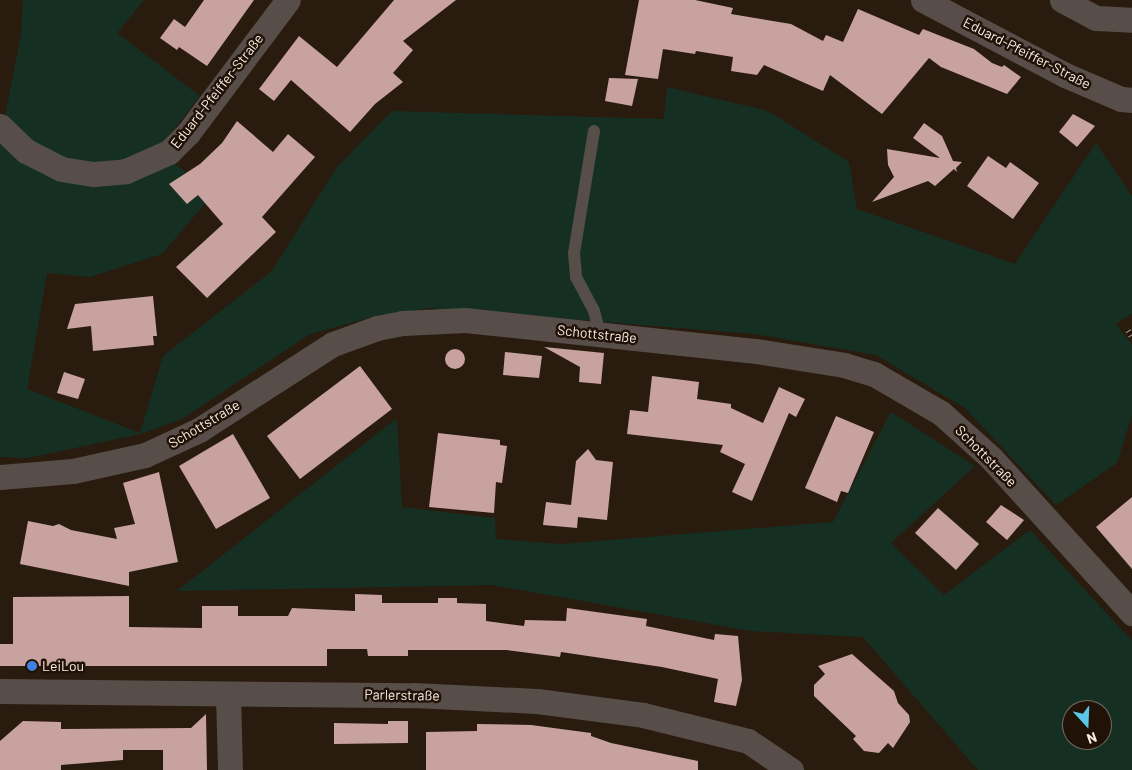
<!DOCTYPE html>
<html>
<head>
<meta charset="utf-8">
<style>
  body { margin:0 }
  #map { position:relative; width:1132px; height:770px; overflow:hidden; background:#2a1b0f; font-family:Barlow,sans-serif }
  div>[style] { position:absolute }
  .green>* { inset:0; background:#153023 }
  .building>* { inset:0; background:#c8a29e }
  .round { border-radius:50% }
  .service>* { height:12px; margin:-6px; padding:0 6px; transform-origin:6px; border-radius:6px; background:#574d49 }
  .minor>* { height:25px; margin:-12.5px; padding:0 12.5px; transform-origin:12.5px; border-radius:12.5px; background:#574d49 }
  .rail>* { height:5.5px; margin-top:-2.75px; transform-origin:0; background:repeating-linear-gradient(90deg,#201206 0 11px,#a99c93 0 22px); box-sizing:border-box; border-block:1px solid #a99c93 }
  .dots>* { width:14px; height:14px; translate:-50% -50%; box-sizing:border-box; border:2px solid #201206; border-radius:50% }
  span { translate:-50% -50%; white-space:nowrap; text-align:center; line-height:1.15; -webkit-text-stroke:5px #201206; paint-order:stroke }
  .street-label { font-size:14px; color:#f9eee6 }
  .poi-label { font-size:14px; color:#f9eee6 }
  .left { translate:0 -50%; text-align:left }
  .north { position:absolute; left:1062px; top:700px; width:50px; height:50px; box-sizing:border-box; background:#201206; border:1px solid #776a60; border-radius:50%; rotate:160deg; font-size:14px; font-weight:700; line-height:20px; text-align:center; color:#f9eee6 }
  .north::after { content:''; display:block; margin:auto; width:18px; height:22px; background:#5cc7e7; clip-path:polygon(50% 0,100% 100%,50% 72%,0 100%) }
</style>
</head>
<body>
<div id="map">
  <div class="green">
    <i style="clip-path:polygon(23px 0,144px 0,117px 33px,200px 96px,157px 151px,214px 193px,162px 254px,90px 277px,47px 273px,27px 389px,140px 433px,163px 356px,272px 271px,337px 167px,392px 111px,664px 119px,667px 87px,768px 111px,849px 162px,857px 209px,1015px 264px,1096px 143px,1132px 196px,1132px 313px,1116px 324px,1132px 345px,1132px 415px,1117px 463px,1056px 505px,965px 408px,876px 355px,755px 334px,430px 308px,369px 318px,310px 334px,182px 419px,140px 434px,28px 458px,0 457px,0 143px,21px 34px)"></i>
    <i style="clip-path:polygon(evenodd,891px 412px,975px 466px,891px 543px,944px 595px,1030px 530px,1132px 641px,1132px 770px,978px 770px,863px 637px,751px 631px,492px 585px,177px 591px,397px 418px,402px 507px,495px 518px,496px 539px,562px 544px,833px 522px,891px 412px,1072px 710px,1102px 710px,1102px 740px,1072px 740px,1072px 710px)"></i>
  </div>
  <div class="building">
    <i style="clip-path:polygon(204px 0,254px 0,207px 66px,179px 47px,177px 50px,160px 38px,174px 19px,185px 27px)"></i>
    <i style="clip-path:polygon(394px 0,456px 0,403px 41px,413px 50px,393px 73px,403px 82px,375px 104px,350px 132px,291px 80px,274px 101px,259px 89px,299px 36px,337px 67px)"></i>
    <i style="clip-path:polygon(639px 0,695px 0,733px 8px,731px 14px,791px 24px,823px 41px,826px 35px,843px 42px,858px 9px,919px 35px,923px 29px,974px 49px,992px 63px,1002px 67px,1004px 65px,1021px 77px,1007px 94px,941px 67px,929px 58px,882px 114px,830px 75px,823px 91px,764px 65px,757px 75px,731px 71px,733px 57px,696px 51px,695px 54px,663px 49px,658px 79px,625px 75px)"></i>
    <i style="clip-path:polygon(609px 78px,638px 79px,632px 106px,605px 101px)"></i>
    <i style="clip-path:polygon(1073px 114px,1095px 126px,1077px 147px,1059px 132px)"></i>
    <i style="clip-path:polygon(237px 121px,273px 152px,288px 134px,315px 157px,262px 217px,276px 232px,207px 298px,176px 267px,223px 224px,198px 195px,187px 204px,169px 184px,200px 164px,222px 143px)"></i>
    <i style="clip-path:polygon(924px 123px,942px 136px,953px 161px,962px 162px,956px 168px,957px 172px,954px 169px,935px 186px,928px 181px,872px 202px,894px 177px,888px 165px,887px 149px,940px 158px,913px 138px)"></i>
    <i style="clip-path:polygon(988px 156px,1006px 168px,1010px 162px,1039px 183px,1013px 219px,967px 186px)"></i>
    <i style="clip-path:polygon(153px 296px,157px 336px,153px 336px,154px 345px,93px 351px,91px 326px,67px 329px,75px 304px)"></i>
    <i style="clip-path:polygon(544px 347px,604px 353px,601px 384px,579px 382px,580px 367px)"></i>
    <i class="round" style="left:445px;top:349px;width:20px;height:20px"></i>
    <i style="clip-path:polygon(505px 352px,542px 356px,539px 378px,503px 375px)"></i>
    <i style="clip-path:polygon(360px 366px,392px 409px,300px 479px,267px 436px)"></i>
    <i style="clip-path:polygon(64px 372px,85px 379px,78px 399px,57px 393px)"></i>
    <i style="clip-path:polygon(652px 376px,699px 382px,697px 399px,731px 404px,731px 408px,763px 423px,779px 387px,805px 399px,796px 417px,789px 413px,752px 501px,732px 492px,745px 464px,720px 452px,723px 445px,627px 434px,630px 410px,648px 412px)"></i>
    <i style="clip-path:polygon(836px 416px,874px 432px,848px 493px,841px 491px,837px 502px,805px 488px)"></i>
    <i style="clip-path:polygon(438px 433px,500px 440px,500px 445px,507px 446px,502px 483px,496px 482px,494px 513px,429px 507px)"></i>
    <i style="clip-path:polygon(233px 434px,270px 498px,216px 529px,179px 466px)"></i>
    <i style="clip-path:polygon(588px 449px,596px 460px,613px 462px,607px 520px,578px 517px,577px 528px,543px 525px,546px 502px,571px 505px,576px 461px)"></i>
    <i style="clip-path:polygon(159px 472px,178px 562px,129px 572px,129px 586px,20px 564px,28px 521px,53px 526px,59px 524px,71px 530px,117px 539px,114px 528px,135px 524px,123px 483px)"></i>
    <i style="clip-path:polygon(1132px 497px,1132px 569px,1096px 527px)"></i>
    <i style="clip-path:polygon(1001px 505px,1024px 520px,1007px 540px,986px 522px)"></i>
    <i style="clip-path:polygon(938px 508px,979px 544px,956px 570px,915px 533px)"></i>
    <i style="clip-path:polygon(355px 594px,382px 595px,382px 603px,438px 603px,438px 598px,457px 598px,457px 603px,486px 604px,486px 621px,524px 626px,525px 620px,566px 621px,567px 608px,647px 619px,646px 626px,714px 640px,715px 634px,738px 636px,742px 680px,736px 706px,714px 702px,718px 679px,662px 667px,561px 652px,560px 657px,507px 650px,408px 650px,408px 656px,368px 656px,367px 649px,327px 649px,327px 666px,0 666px,0 644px,13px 644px,13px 597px,129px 596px,129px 627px,202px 628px,202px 606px,238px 606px,238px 616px,288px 616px,292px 608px,355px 611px)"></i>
    <i style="clip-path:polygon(852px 654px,894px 691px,898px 703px,909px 715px,910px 722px,893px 748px,888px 743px,879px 753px,864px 751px,853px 739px,856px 736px,814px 696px,814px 685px,825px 674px,818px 666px)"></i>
    <i style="clip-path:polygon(206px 714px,207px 770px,163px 770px,163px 750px,123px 750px,123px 760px,61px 765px,61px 770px,0 770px,0 741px,23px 721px,61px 722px,61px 729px,191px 728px)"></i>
    <i style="clip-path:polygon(388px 721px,408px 721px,408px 743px,334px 744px,334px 723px,388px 724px)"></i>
    <i style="clip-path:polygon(477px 724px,531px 725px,591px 733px,591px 736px,611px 743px,698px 761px,698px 770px,426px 770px,426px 732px,477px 731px)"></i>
  </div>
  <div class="service">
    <i style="left:594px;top:131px;width:124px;rotate:99.3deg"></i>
    <i style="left:574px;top:253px;width:24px;rotate:85deg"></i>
    <i style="left:576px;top:277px;width:38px;rotate:62deg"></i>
    <i style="left:594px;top:311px;width:24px;rotate:75deg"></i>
  </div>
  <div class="minor">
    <i style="left:923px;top:0;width:161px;rotate:27.8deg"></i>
    <i style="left:1065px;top:75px;width:61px;rotate:23.2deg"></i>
    <i style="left:1121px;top:99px;width:11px;rotate:5deg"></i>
    <i style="left:1062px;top:0;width:38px;rotate:28deg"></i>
    <i style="left:1096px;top:18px;width:36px;rotate:3deg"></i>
    <i style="left:0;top:126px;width:36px;rotate:44deg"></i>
    <i style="left:26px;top:151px;width:39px;rotate:27deg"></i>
    <i style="left:61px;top:169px;width:33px;rotate:9deg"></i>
    <i style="left:94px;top:174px;width:32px;rotate:-5deg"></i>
    <i style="left:126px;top:171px;width:47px;rotate:-23.8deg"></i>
    <i style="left:169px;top:152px;width:27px;rotate:-45deg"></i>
    <i style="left:188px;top:133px;width:166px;rotate:-53.1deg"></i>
    <i style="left:0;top:477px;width:73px;rotate:-4.7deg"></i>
    <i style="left:73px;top:471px;width:74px;rotate:-12.5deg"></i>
    <i style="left:145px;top:455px;width:60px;rotate:-24.8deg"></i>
    <i style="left:199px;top:430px;width:159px;rotate:-32.7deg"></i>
    <i style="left:333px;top:344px;width:47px;rotate:-20deg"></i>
    <i style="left:377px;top:328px;width:26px;rotate:-11deg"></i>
    <i style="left:403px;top:323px;width:62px;rotate:-2.8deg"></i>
    <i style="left:465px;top:320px;width:293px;rotate:6.1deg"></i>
    <i style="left:756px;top:351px;width:89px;rotate:9deg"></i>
    <i style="left:844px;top:365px;width:31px;rotate:17deg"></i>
    <i style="left:874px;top:374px;width:78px;rotate:30.2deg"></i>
    <i style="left:941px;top:413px;width:67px;rotate:42deg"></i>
    <i style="left:991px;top:458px;width:210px;rotate:47.7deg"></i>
    <i style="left:0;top:691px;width:414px;rotate:0.6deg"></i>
    <i style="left:414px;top:695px;width:123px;rotate:2.8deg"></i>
    <i style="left:537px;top:701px;width:107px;rotate:7.5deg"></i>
    <i style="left:643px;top:715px;width:108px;rotate:13.9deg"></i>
    <i style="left:748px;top:741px;width:52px;rotate:34deg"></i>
    <i style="left:228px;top:694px;width:76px;rotate:88.5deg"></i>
  </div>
  <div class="rail">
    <i style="left:1127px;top:335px;width:6px;rotate:-31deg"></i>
  </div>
  <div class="dots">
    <i style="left:32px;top:666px;background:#3f7fe0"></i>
  </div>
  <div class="street-label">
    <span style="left:1027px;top:53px;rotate:27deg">Eduard-Pfeiffer-Straße</span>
    <span style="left:217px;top:91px;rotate:-52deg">Eduard-Pfeiffer-Straße</span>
    <span style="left:597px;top:334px;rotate:6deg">Schottstraße</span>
    <span style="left:204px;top:424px;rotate:-31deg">Schottstraße</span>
    <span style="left:986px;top:456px;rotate:45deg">Schottstraße</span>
    <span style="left:402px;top:695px;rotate:1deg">Parlerstraße</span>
  </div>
  <div class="poi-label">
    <span class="left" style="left:42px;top:666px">LeiLou</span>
  </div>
  <div class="north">N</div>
</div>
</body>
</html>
